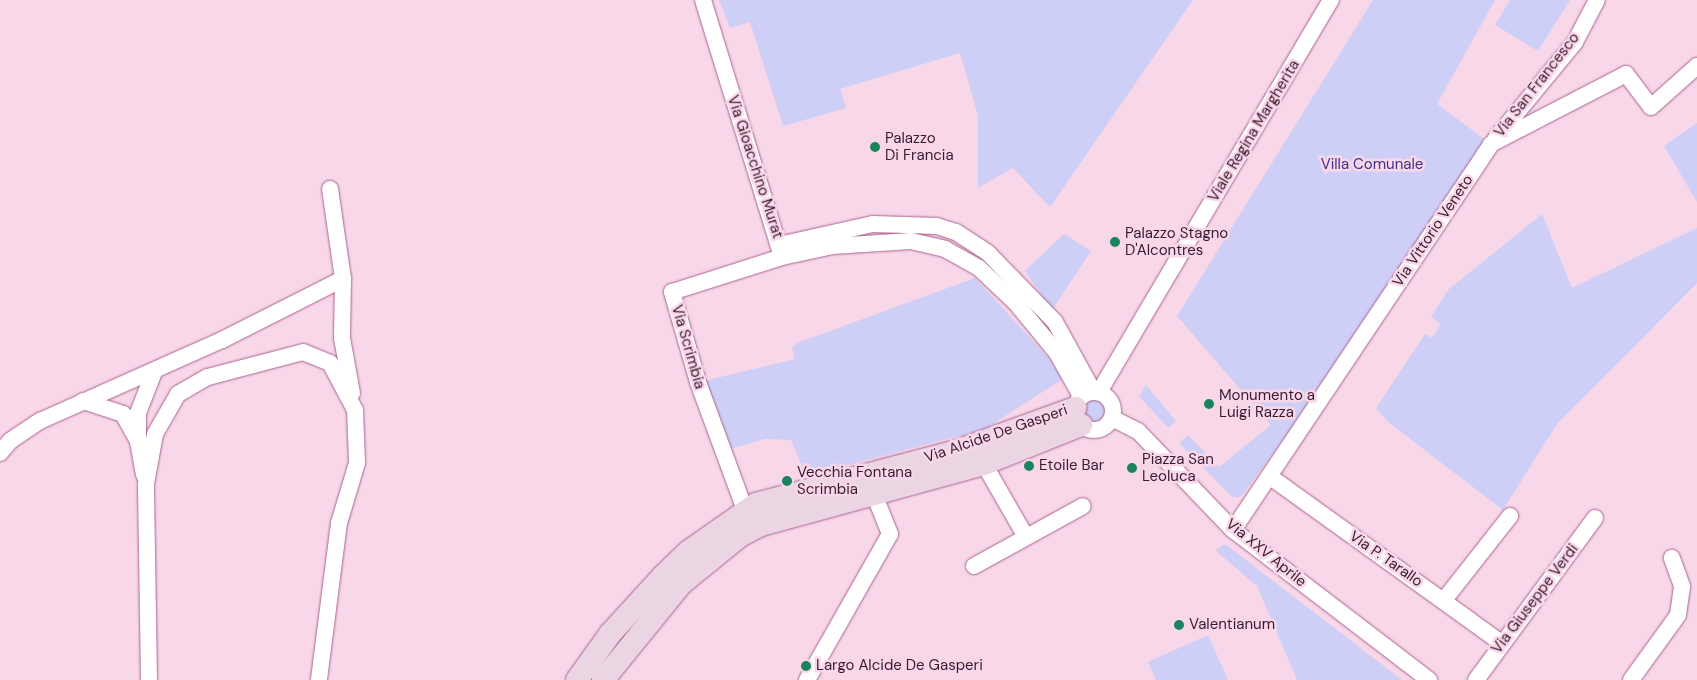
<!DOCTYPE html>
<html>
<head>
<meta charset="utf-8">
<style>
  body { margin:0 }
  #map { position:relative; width:1697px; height:680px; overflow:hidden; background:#f8d7e9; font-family:"DM Sans",sans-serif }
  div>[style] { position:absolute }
  .green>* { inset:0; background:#cecff6 }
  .roads { filter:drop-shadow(0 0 1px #ab638f) drop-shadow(0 0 1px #ab638f) }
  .minor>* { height:16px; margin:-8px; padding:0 8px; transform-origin:8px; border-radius:8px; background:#fff }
  .minor>.ring { margin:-8px; padding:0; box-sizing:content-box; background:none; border:16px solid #fff; border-radius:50% }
  .secondary>* { height:22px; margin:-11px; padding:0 11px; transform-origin:11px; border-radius:11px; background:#ecd5e3 }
  .dots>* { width:14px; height:14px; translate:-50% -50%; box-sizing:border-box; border:2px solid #f8d7e9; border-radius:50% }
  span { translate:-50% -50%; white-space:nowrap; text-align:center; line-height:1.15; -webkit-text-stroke:5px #f8d7e9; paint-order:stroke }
  .street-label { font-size:15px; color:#381b2d }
  .poi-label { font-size:15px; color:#381b2d }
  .left { translate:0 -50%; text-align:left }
  .park-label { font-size:15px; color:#3e318d }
</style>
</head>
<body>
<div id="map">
  <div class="green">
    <i style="clip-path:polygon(719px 0,1193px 0,1050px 207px,1013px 168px,978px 188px,978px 116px,960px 53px,840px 89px,846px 108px,783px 126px,750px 22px,730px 28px)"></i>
    <i style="clip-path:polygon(1373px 0,1495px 0,1437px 104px,1491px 144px,1284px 439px,1243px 494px,1238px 498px,1232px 497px,1179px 443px,1188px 435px,1219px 467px,1271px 425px,1177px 316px)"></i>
    <i style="clip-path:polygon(1510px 0,1570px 0,1538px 51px,1495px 25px)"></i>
    <i style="clip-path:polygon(1697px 123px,1697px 202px,1664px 146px)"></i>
    <i style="clip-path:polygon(1542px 214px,1572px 288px,1697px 228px,1697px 283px,1557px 424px,1503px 510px,1388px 422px,1376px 408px,1425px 334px,1432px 338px,1441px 324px,1431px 317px,1448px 290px)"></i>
    <i style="clip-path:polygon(1064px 234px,1091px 251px,1052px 310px,1025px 271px)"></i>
    <i style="clip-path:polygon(975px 278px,1066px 377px,985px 429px,806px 476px,791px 440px,765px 439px,730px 449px,704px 381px,795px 359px,792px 348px,797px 343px)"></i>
    <i style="clip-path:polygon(1146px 385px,1176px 421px,1168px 428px,1139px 396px)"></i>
    <i style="clip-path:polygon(1105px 395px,1114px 411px,1109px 423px,1099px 430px,1086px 429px,1081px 396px)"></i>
    <i style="clip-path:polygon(1225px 544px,1402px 680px,1297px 680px,1257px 586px,1215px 550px)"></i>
    <i style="clip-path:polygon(1208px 635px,1228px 680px,1156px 680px,1148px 662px)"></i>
  </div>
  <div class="roads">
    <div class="minor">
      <i style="left:703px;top:0;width:265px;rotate:72.9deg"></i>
      <i style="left:1496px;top:138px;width:124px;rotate:-50.5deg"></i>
      <i style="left:1575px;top:42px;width:47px;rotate:-62.4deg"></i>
      <i style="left:779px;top:245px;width:96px;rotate:-12.6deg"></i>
      <i style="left:873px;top:224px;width:64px;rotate:1.8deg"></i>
      <i style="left:937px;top:226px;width:20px;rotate:18deg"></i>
      <i style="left:956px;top:232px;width:38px;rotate:33deg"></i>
      <i style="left:988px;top:253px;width:96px;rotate:45.8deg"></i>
      <i style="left:1055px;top:322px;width:79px;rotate:61.2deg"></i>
      <i style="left:343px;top:279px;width:59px;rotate:91deg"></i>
      <i style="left:342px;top:338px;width:56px;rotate:79.7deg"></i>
      <i class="ring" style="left:1075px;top:392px;width:22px;height:22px"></i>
      <i style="left:1099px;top:392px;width:456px;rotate:-59.4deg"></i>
      <i style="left:83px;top:401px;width:42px;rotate:18deg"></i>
      <i style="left:123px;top:414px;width:31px;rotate:61deg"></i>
      <i style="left:138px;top:441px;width:34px;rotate:80deg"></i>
      <i style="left:1112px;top:418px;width:29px;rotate:27deg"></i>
      <i style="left:1138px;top:431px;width:137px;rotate:46.2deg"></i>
      <i style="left:1233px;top:530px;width:247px;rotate:37.4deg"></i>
      <i style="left:138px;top:439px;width:26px;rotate:-90deg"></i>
      <i style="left:138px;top:413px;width:44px;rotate:-68.7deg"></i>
      <i style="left:0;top:453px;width:16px;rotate:-50deg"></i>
      <i style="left:10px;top:441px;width:36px;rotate:-34deg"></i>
      <i style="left:40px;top:421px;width:199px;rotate:-24deg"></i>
      <i style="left:222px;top:340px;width:136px;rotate:-26.8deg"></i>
      <i style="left:343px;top:279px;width:91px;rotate:-98.2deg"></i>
      <i style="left:984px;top:464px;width:84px;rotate:60.1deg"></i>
      <i style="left:1269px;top:476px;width:286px;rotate:35.7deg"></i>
      <i style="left:745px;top:510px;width:136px;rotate:-110.2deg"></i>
      <i style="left:698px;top:382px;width:94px;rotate:-106.1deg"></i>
      <i style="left:672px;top:292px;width:115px;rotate:-17.7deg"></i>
      <i style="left:782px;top:257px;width:52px;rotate:-12.2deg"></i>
      <i style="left:833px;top:246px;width:78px;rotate:-3.7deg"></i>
      <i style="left:911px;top:241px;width:35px;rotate:13deg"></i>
      <i style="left:945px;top:249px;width:39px;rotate:29deg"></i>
      <i style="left:979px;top:268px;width:50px;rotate:43.4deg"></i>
      <i style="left:1015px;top:302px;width:66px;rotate:50.5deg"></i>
      <i style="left:1057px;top:353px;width:49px;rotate:60.8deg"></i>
      <i style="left:1233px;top:530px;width:464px;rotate:-56.2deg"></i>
      <i style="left:1491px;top:144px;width:152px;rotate:-27.4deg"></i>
      <i style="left:1626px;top:74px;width:41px;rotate:52.9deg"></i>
      <i style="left:1651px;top:107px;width:62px;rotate:-41.7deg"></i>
      <i style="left:974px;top:566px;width:124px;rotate:-28.8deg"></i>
      <i style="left:1444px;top:600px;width:107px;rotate:-51.8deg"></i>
      <i style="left:149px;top:680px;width:196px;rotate:-90.9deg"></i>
      <i style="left:146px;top:484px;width:51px;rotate:-79.8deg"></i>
      <i style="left:155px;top:434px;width:46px;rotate:-60.1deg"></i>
      <i style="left:178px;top:394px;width:34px;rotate:-30deg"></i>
      <i style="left:208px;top:377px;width:98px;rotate:-14.7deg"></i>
      <i style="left:303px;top:352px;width:29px;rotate:22deg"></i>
      <i style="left:330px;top:363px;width:53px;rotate:62deg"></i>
      <i style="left:355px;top:410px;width:53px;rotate:87.8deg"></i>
      <i style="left:357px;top:463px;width:63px;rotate:106.7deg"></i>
      <i style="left:339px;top:523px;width:158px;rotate:97.3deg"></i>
      <i style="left:807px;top:680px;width:168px;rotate:-60.4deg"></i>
      <i style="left:890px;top:534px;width:43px;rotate:-111.8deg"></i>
      <i style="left:1476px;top:680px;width:201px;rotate:-53.7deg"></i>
      <i style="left:1631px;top:680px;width:80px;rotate:-54.1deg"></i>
      <i style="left:1678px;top:615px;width:29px;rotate:-82deg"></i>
      <i style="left:1682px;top:586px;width:30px;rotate:-110deg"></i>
    </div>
    <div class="secondary">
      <i style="left:577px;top:680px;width:57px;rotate:-54.3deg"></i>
      <i style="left:610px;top:634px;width:79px;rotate:-47.6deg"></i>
      <i style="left:663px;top:576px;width:36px;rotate:-44deg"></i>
      <i style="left:689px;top:551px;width:82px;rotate:-35deg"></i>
      <i style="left:756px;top:504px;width:207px;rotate:-14.8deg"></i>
      <i style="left:956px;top:451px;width:127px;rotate:-19.9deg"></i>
      <i style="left:603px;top:680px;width:124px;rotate:-50.9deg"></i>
      <i style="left:681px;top:584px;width:76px;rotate:-39.1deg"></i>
      <i style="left:740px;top:536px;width:24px;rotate:-28deg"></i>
      <i style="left:761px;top:525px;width:231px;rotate:-15.3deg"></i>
      <i style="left:984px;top:464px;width:105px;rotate:-21.9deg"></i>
    </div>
  </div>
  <div class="dots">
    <i style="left:875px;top:147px;background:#1b835e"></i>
    <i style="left:1115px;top:242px;background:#1b835e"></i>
    <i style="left:1209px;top:404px;background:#1b835e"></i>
    <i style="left:1029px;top:466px;background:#1b835e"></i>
    <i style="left:1132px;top:468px;background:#1b835e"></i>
    <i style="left:787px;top:481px;background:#1b835e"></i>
    <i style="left:1179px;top:625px;background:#1b835e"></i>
    <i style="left:806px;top:666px;background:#1b835e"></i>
  </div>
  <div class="street-label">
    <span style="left:1537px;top:85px;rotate:-52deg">Via San Francesco</span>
    <span style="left:1254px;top:131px;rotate:-59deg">Viale Regina Margherita</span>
    <span style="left:755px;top:167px;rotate:72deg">Via Gioacchino Murat</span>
    <span style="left:1433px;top:231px;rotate:-56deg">Via Vittorio Veneto</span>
    <span style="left:688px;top:347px;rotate:74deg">Via Scrimbia</span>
    <span style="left:996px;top:434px;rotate:-19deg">Via Alcide De Gasperi</span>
    <span style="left:1266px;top:553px;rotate:39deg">Via XXV Aprile</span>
    <span style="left:1386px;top:559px;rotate:35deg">Via P. Tarallo</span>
    <span style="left:1535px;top:599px;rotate:-53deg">Via Giuseppe Verdi</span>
  </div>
  <div class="poi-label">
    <span class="left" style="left:885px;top:147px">Palazzo<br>Di Francia</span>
    <span class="left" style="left:1125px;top:242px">Palazzo Stagno<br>D'Alcontres</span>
    <span class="left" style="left:1219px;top:404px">Monumento a<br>Luigi Razza</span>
    <span class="left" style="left:1142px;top:468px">Piazza San<br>Leoluca</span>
    <span class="left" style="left:1039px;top:466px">Etoile Bar</span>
    <span class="left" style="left:797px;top:481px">Vecchia Fontana<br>Scrimbia</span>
    <span class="left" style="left:1189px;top:625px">Valentianum</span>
    <span class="left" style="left:816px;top:666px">Largo Alcide De Gasperi</span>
  </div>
  <div class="park-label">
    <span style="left:1372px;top:165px">Villa Comunale</span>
  </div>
</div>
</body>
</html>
